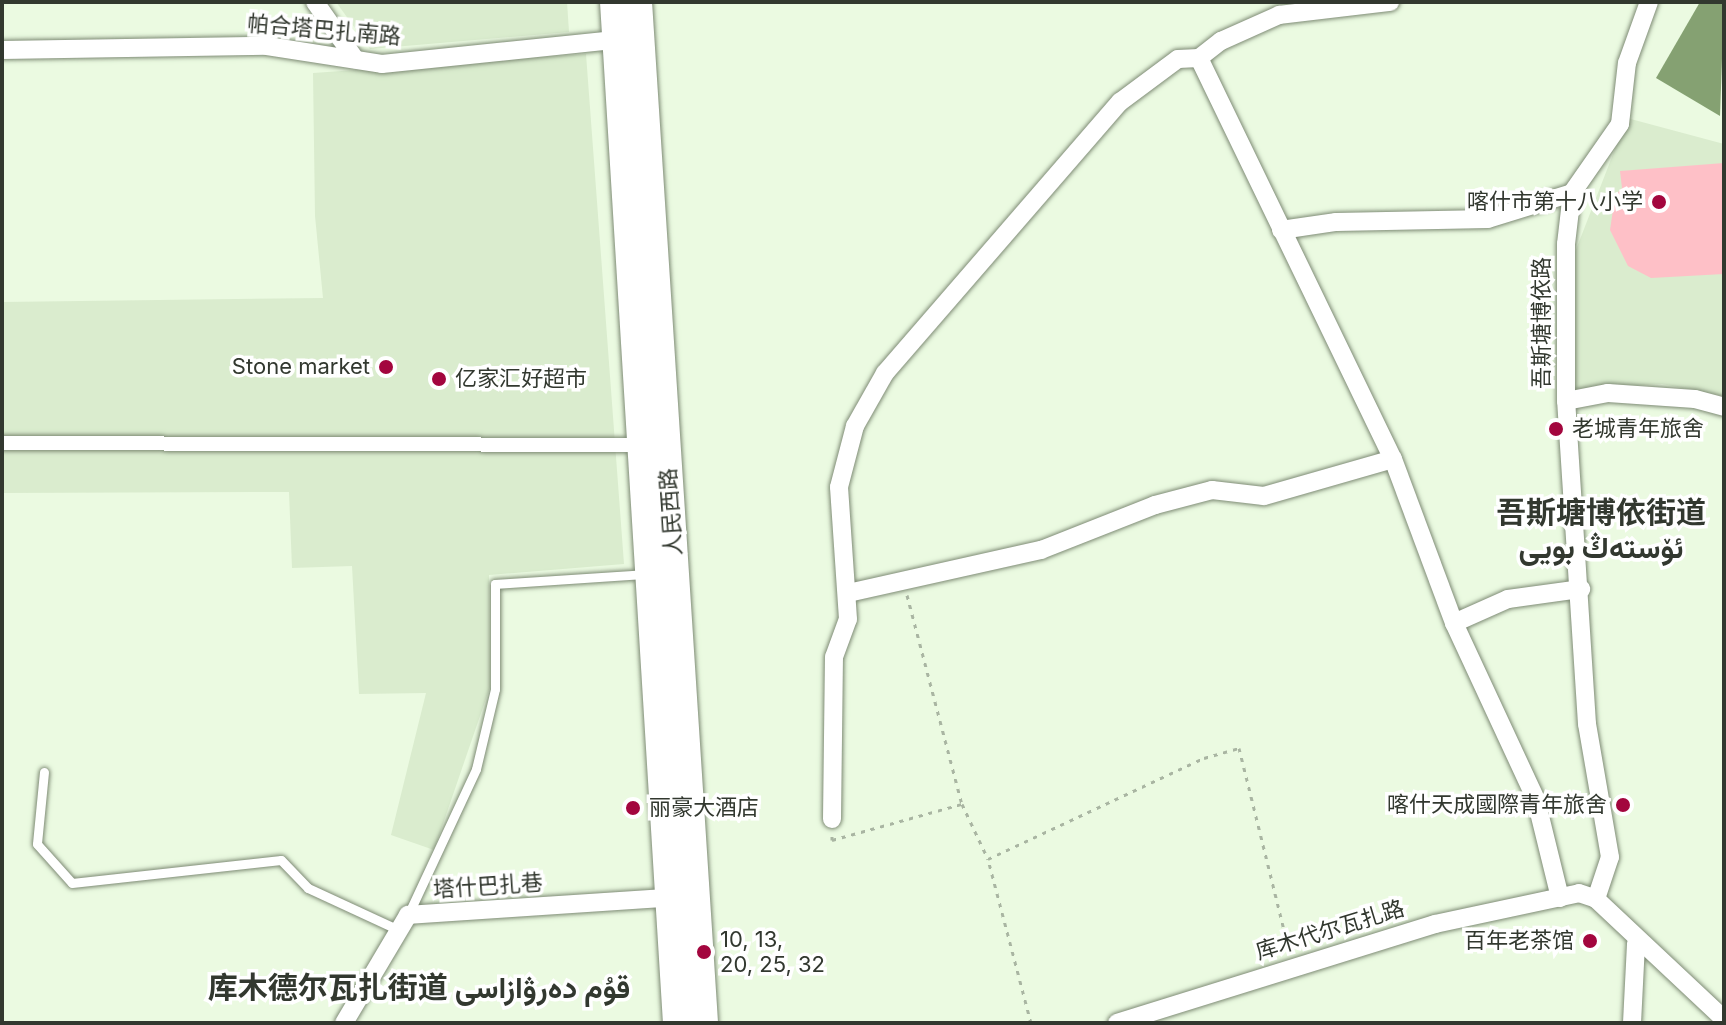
<!DOCTYPE html>
<html>
<head>
<meta charset="utf-8">
<style>
  body { margin:0 }
  #map { position:relative; width:1726px; height:1025px; overflow:hidden; background:#ebfae1; font-family:Inter,Vazirmatn,"Noto Sans SC",sans-serif }
  div>[style] { position:absolute }
  .built>* { inset:0; background:#daecce }
  .green>* { inset:0; background:#fec0c7 }
  .water>* { inset:0; background:#85a172 }
  .path>* { height:3px; margin-top:-1.5px; transform-origin:0; background:repeating-linear-gradient(90deg,#a9b5a2 0 4px,transparent 0 10px) }
  .roads { filter:drop-shadow(0 0 2px #7e8b75) drop-shadow(0 0 2px #7e8b75) }
  .service>* { height:9px; margin:-4.5px; padding:0 4.5px; transform-origin:4.5px; border-radius:4.5px; background:#fff }
  .pedestrian>* { height:14px; margin:-7px; padding:0 7px; transform-origin:7px; border-radius:7px; background:#fff }
  .minor>* { height:18px; margin:-9px; padding:0 9px; transform-origin:9px; border-radius:9px; background:#fff }
  .primary>* { height:28px; margin:-14px; padding:0 14px; transform-origin:14px; border-radius:14px; background:#fff }
  .dots>* { width:22px; height:22px; translate:-50% -50%; box-sizing:border-box; border:4px solid #fff; border-radius:50% }
  span { translate:-50% -50%; white-space:nowrap; text-align:center; line-height:1.15; -webkit-text-stroke:7px #fff; paint-order:stroke }
  .street-label { font-size:22px; color:#32382f }
  .poi-label { font-size:22px; color:#32382f }
  .right { translate:-100% -50%; text-align:right }
  .left { translate:0 -50%; text-align:left }
  .district-label { font-size:30px; color:#32382f; font-weight:700 }
  .frame { position:absolute; inset:0; border:4px solid #32382f; pointer-events:none }
</style>
</head>
<body>
<div id="map">
  <div class="built">
    <i style="clip-path:polygon(336px 2px,567px 2px,569px 32px,370px 49px)"></i>
    <i style="clip-path:polygon(586px 54px,624px 564px,489px 575px,490px 687px,434px 850px,391px 835px,426px 693px,359px 694px,352px 566px,292px 568px,289px 492px,2px 493px,2px 302px,323px 298px,315px 216px,313px 73px)"></i>
    <i style="clip-path:polygon(1627px 118px,1724px 144px,1724px 396px,1662px 384px,1573px 389px,1572px 260px)"></i>
  </div>
  <div class="green">
    <i style="clip-path:polygon(1724px 163px,1724px 274px,1651px 278px,1628px 266px,1610px 230px,1615px 196px,1622px 188px,1620px 171px)"></i>
  </div>
  <div class="water">
    <i style="clip-path:polygon(1700px 2px,1724px 2px,1720px 116px,1656px 78px)"></i>
  </div>
  <div class="path">
    <i style="left:907px;top:595px;width:216px;rotate:75.3deg"></i>
    <i style="left:832px;top:836px;width:4px;rotate:90deg"></i>
    <i style="left:832px;top:840px;width:135px;rotate:-15.5deg"></i>
    <i style="left:962px;top:804px;width:61px;rotate:64.7deg"></i>
    <i style="left:1031px;top:1023px;width:170px;rotate:-104.7deg"></i>
    <i style="left:988px;top:859px;width:238px;rotate:-25.1deg"></i>
    <i style="left:1204px;top:758px;width:36px;rotate:-16deg"></i>
    <i style="left:1239px;top:748px;width:212px;rotate:76.1deg"></i>
  </div>
  <div class="roads">
    <div class="service">
      <i style="left:44px;top:772px;width:72px;rotate:95.6deg"></i>
      <i style="left:37px;top:844px;width:52px;rotate:48.1deg"></i>
      <i style="left:72px;top:883px;width:210px;rotate:-6.3deg"></i>
      <i style="left:281px;top:860px;width:39px;rotate:46deg"></i>
      <i style="left:308px;top:888px;width:100px;rotate:24.8deg"></i>
      <i style="left:408px;top:915px;width:161px;rotate:-65deg"></i>
      <i style="left:476px;top:769px;width:82px;rotate:-76.6deg"></i>
      <i style="left:495px;top:689px;width:105px;rotate:-90deg"></i>
      <i style="left:495px;top:584px;width:152px;rotate:-3.8deg"></i>
    </div>
    <div class="pedestrian">
      <i style="left:2px;top:443px;width:641px;rotate:0.18deg"></i>
    </div>
    <div class="minor">
      <i style="left:315px;top:2px;width:70px;rotate:54.9deg"></i>
      <i style="left:2px;top:50px;width:265px;rotate:-0.9deg"></i>
      <i style="left:267px;top:46px;width:116px;rotate:8.9deg"></i>
      <i style="left:382px;top:64px;width:244px;rotate:-5.9deg"></i>
      <i style="left:1199px;top:58px;width:445px;rotate:64.2deg"></i>
      <i style="left:1393px;top:459px;width:175px;rotate:69.6deg"></i>
      <i style="left:1454px;top:623px;width:195px;rotate:65.1deg"></i>
      <i style="left:1536px;top:800px;width:101px;rotate:76.2deg"></i>
      <i style="left:1281px;top:230px;width:56px;rotate:-8.3deg"></i>
      <i style="left:1336px;top:222px;width:152px;rotate:-1.1deg"></i>
      <i style="left:1488px;top:219px;width:88px;rotate:-17.2deg"></i>
      <i style="left:1566px;top:401px;width:43px;rotate:-10.8deg"></i>
      <i style="left:1608px;top:393px;width:87px;rotate:3.9deg"></i>
      <i style="left:1695px;top:399px;width:30px;rotate:15deg"></i>
      <i style="left:848px;top:593px;width:198px;rotate:-12.6deg"></i>
      <i style="left:1041px;top:550px;width:123px;rotate:-21.5deg"></i>
      <i style="left:1155px;top:505px;width:59px;rotate:-14.7deg"></i>
      <i style="left:1212px;top:490px;width:52px;rotate:6.6deg"></i>
      <i style="left:1264px;top:496px;width:134px;rotate:-16deg"></i>
      <i style="left:1454px;top:623px;width:59px;rotate:-24deg"></i>
      <i style="left:1508px;top:599px;width:74px;rotate:-7.8deg"></i>
      <i style="left:832px;top:819px;width:162px;rotate:-89.3deg"></i>
      <i style="left:834px;top:657px;width:40px;rotate:-69.8deg"></i>
      <i style="left:848px;top:619px;width:132px;rotate:-93.9deg"></i>
      <i style="left:839px;top:487px;width:63px;rotate:-75.3deg"></i>
      <i style="left:855px;top:426px;width:61px;rotate:-60.5deg"></i>
      <i style="left:885px;top:373px;width:359px;rotate:-49.1deg"></i>
      <i style="left:1120px;top:102px;width:72px;rotate:-36.6deg"></i>
      <i style="left:1178px;top:59px;width:21px;rotate:-3deg"></i>
      <i style="left:1199px;top:58px;width:28px;rotate:-38deg"></i>
      <i style="left:1221px;top:41px;width:64px;rotate:-24.1deg"></i>
      <i style="left:1279px;top:15px;width:112px;rotate:-6.7deg"></i>
      <i style="left:1596px;top:899px;width:44px;rotate:-71.6deg"></i>
      <i style="left:1610px;top:857px;width:135px;rotate:-99.8deg"></i>
      <i style="left:1587px;top:724px;width:324px;rotate:-93.7deg"></i>
      <i style="left:1566px;top:401px;width:157px;rotate:-90deg"></i>
      <i style="left:1566px;top:244px;width:51px;rotate:-83.3deg"></i>
      <i style="left:1572px;top:193px;width:84px;rotate:-55.2deg"></i>
      <i style="left:1620px;top:124px;width:61px;rotate:-83.5deg"></i>
      <i style="left:1627px;top:63px;width:65px;rotate:-70.2deg"></i>
      <i style="left:344px;top:1023px;width:126px;rotate:-59.3deg"></i>
      <i style="left:408px;top:915px;width:272px;rotate:-3.8deg"></i>
      <i style="left:1117px;top:1023px;width:333px;rotate:-17.3deg"></i>
      <i style="left:1435px;top:924px;width:147px;rotate:-12.1deg"></i>
      <i style="left:1579px;top:893px;width:18px;rotate:19deg"></i>
      <i style="left:1596px;top:899px;width:175px;rotate:43.2deg"></i>
      <i style="left:1632px;top:1023px;width:80px;rotate:-87.1deg"></i>
    </div>
    <div class="primary">
      <i style="left:614px;top:2px;width:1023px;rotate:86.47deg"></i>
      <i style="left:638px;top:2px;width:1023px;rotate:86.3deg"></i>
    </div>
  </div>
  <div class="dots">
    <i style="left:1659px;top:202px;background:#a3063e"></i>
    <i style="left:386px;top:367px;background:#a3063e"></i>
    <i style="left:439px;top:379px;background:#a3063e"></i>
    <i style="left:1556px;top:429px;background:#a3063e"></i>
    <i style="left:1623px;top:805px;background:#a3063e"></i>
    <i style="left:633px;top:808px;background:#a3063e"></i>
    <i style="left:1590px;top:941px;background:#a3063e"></i>
    <i style="left:704px;top:952px;background:#a3063e"></i>
  </div>
  <div class="street-label">
    <span style="left:324px;top:30px;rotate:5deg">帕合塔巴扎南路</span>
    <span style="left:1542px;top:323px;rotate:-90deg">吾斯塘博依路</span>
    <span style="left:671px;top:512px;rotate:-94deg">人民西路</span>
    <span style="left:488px;top:886px;rotate:-4deg">塔什巴扎巷</span>
    <span style="left:1330px;top:930px;rotate:-17deg">库木代尔瓦扎路</span>
  </div>
  <div class="poi-label">
    <span class="right" style="left:1643px;top:202px">喀什市第十八小学</span>
    <span class="right" style="left:370px;top:367px">Stone market</span>
    <span class="left" style="left:455px;top:379px">亿家汇好超市</span>
    <span class="left" style="left:1572px;top:429px">老城青年旅舍</span>
    <span class="right" style="left:1607px;top:805px">喀什天成國際青年旅舍</span>
    <span class="left" style="left:649px;top:808px">丽豪大酒店</span>
    <span class="left" style="left:720px;top:952px">10, 13,<br>20, 25, 32</span>
    <span class="right" style="left:1574px;top:941px">百年老茶馆</span>
  </div>
  <div class="district-label">
    <span style="left:1601px;top:529px">吾斯塘博依街道<br>ئۆستەڭ بويى</span>
    <span style="left:419px;top:987px">库木德尔瓦扎街道 قۇم دەرۋازاسى</span>
  </div>
  <div class="frame"></div>
</div>
</body>
</html>
